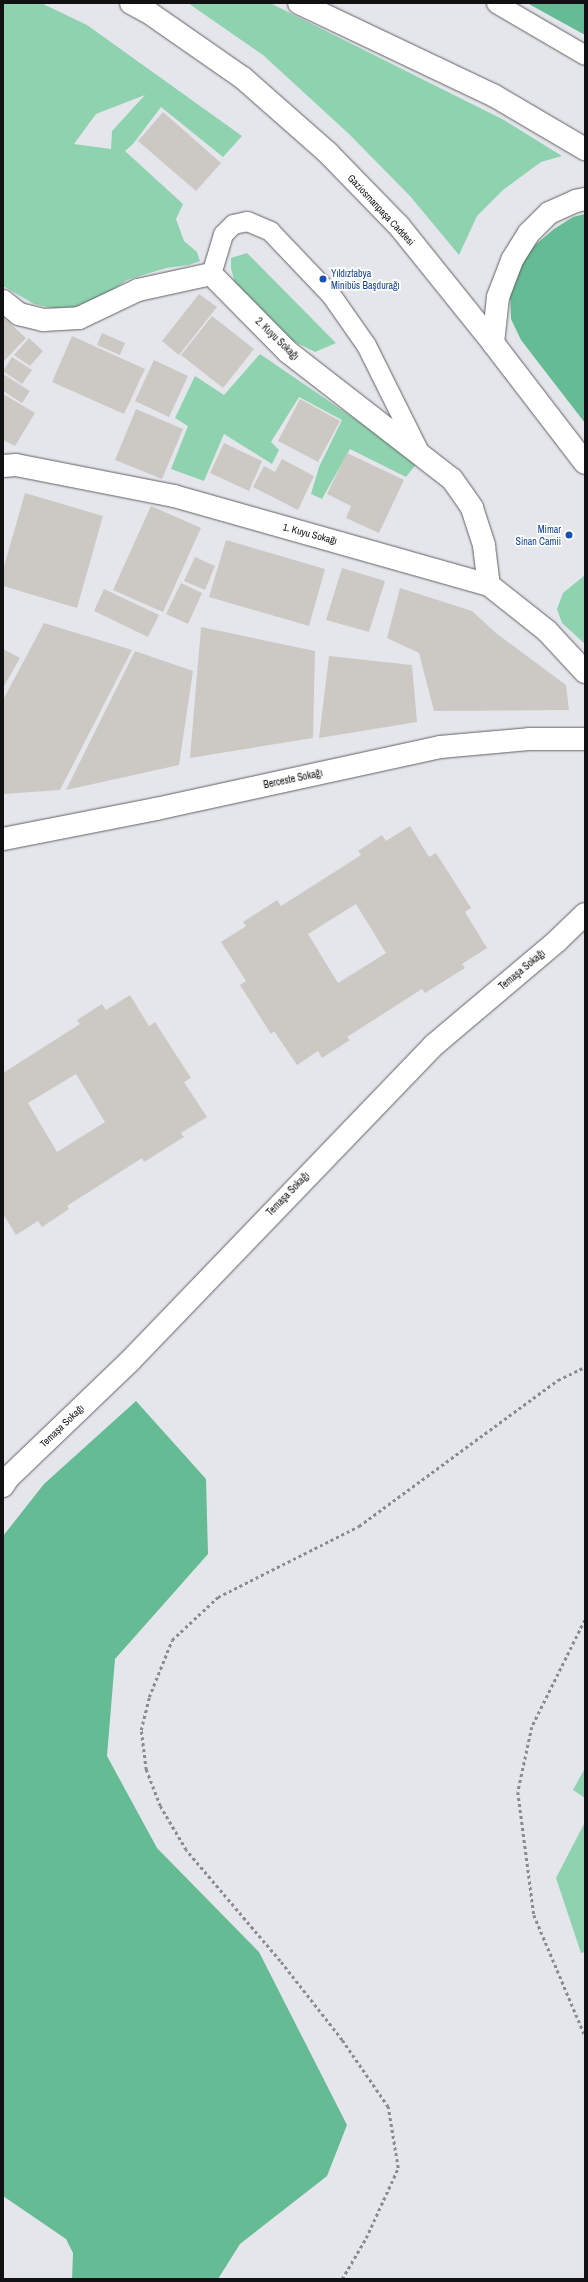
<!DOCTYPE html>
<html>
<head>
<meta charset="utf-8">
<style>
  body { margin:0 }
  #map { position:relative; width:588px; height:2282px; overflow:hidden; background:#e5e6eb; font-family:"Archivo Narrow",sans-serif }
  div>[style] { position:absolute }
  .green>* { inset:0; background:#8fd2b0 }
  .forest>* { inset:0; background:#65bb93 }
  .building>* { inset:0; background:#ccc9c5 }
  .path>* { height:2.5px; margin-top:-1.25px; transform-origin:0; background:repeating-linear-gradient(90deg,#8a8b8e 0 3px,transparent 0 6px) }
  .roads { filter:drop-shadow(0 0 1px #606165) drop-shadow(0 0 1px #606165) }
  .service>* { height:19px; margin:-9.5px; padding:0 9.5px; transform-origin:9.5px; border-radius:9.5px; background:#fff }
  .minor>* { height:22px; margin:-11px; padding:0 11px; transform-origin:11px; border-radius:11px; background:#fff }
  .tertiary>* { height:22px; margin:-11px; padding:0 11px; transform-origin:11px; border-radius:11px; background:#fff }
  .primary>* { height:22px; margin:-11px; padding:0 11px; transform-origin:11px; border-radius:11px; background:#fff }
  .dots>* { width:11px; height:11px; translate:-50% -50%; box-sizing:border-box; border:2px solid #fff; border-radius:50% }
  span { translate:-50% -50%; white-space:nowrap; text-align:center; line-height:1.15; -webkit-text-stroke:3.5px #fff; paint-order:stroke }
  .street-label { font-size:10px; color:#111113 }
  .transit-label { font-size:10px; color:#164399 }
  .left { translate:0 -50%; text-align:left }
  .right { translate:-100% -50%; text-align:right }
  .frame { position:absolute; inset:0; border:4px solid #111113; pointer-events:none }
</style>
</head>
<body>
<div id="map">
  <div class="green">
    <i style="clip-path:polygon(evenodd,3px 3px,41px 3px,87px 25px,242px 136px,223px 157px,161px 107px,133px 144px,125px 151px,183px 204px,176px 219px,184px 241px,197px 252px,200px 261px,189px 265px,166px 268px,127px 280px,101px 298px,65px 311px,34px 304px,3px 286px,3px 3px,145px 95px,112px 131px,111px 149px,74px 144px,96px 114px,145px 95px)"></i>
    <i style="clip-path:polygon(188px 3px,270px 3px,504px 120px,562px 156px,541px 162px,503px 190px,477px 216px,459px 255px,410px 196px,349px 134px,263px 55px)"></i>
    <i style="clip-path:polygon(247px 253px,336px 343px,315px 352px,291px 340px,235px 284px,231px 268px,231px 258px)"></i>
    <i style="clip-path:polygon(260px 354px,418px 462px,406px 477px,350px 449px,322px 499px,311px 494px,319px 467px,342px 420px,299px 397px,271px 442px,279px 450px,272px 464px,224px 434px,204px 481px,171px 469px,188px 426px,175px 418px,195px 376px,224px 395px)"></i>
    <i style="clip-path:polygon(585px 575px,585px 644px,562px 623px,557px 609px,563px 593px)"></i>
    <i style="clip-path:polygon(585px 1768px,585px 1798px,573px 1790px)"></i>
    <i style="clip-path:polygon(585px 1822px,585px 1952px,581px 1953px,556px 1878px)"></i>
  </div>
  <div class="forest">
    <i style="clip-path:polygon(527px 3px,585px 3px,585px 35px)"></i>
    <i style="clip-path:polygon(585px 214px,585px 423px,521px 340px,511px 319px,510px 293px,520px 266px,528px 251px,554px 229px,573px 217px)"></i>
    <i style="clip-path:polygon(136px 1401px,206px 1479px,208px 1554px,115px 1659px,107px 1756px,157px 1848px,259px 1952px,347px 2125px,327px 2176px,240px 2244px,218px 2279px,72px 2279px,73px 2253px,66px 2239px,3px 2196px,3px 1536px,44px 1484px)"></i>
  </div>
  <div class="building">
    <i style="clip-path:polygon(163px 112px,221px 163px,196px 191px,138px 141px)"></i>
    <i style="clip-path:polygon(199px 294px,217px 307px,179px 355px,162px 341px)"></i>
    <i style="clip-path:polygon(212px 316px,254px 349px,223px 388px,181px 355px)"></i>
    <i style="clip-path:polygon(3px 317px,26px 338px,3px 362px)"></i>
    <i style="clip-path:polygon(102px 333px,125px 343px,120px 355px,97px 345px)"></i>
    <i style="clip-path:polygon(72px 336px,145px 369px,124px 414px,52px 382px)"></i>
    <i style="clip-path:polygon(29px 338px,43px 351px,30px 366px,14px 355px)"></i>
    <i style="clip-path:polygon(12px 357px,32px 370px,22px 384px,3px 371px)"></i>
    <i style="clip-path:polygon(154px 360px,188px 376px,169px 417px,135px 401px)"></i>
    <i style="clip-path:polygon(3px 374px,30px 391px,22px 403px,3px 391px)"></i>
    <i style="clip-path:polygon(3px 394px,35px 413px,15px 446px,3px 440px)"></i>
    <i style="clip-path:polygon(300px 399px,340px 421px,318px 462px,278px 441px)"></i>
    <i style="clip-path:polygon(136px 409px,183px 429px,162px 479px,115px 460px)"></i>
    <i style="clip-path:polygon(224px 443px,262px 461px,249px 491px,210px 473px)"></i>
    <i style="clip-path:polygon(347px 453px,404px 480px,379px 533px,346px 518px,351px 506px,327px 494px)"></i>
    <i style="clip-path:polygon(282px 459px,314px 476px,298px 510px,253px 487px,264px 466px,275px 472px)"></i>
    <i style="clip-path:polygon(25px 493px,103px 516px,77px 608px,3px 586px,3px 570px)"></i>
    <i style="clip-path:polygon(151px 506px,201px 528px,163px 612px,113px 590px)"></i>
    <i style="clip-path:polygon(226px 540px,325px 569px,309px 626px,209px 597px)"></i>
    <i style="clip-path:polygon(195px 557px,215px 566px,205px 590px,184px 581px)"></i>
    <i style="clip-path:polygon(342px 568px,385px 581px,369px 632px,326px 620px)"></i>
    <i style="clip-path:polygon(181px 583px,202px 593px,188px 624px,166px 614px)"></i>
    <i style="clip-path:polygon(400px 588px,472px 611px,496px 633px,566px 685px,569px 710px,434px 711px,419px 653px,387px 638px)"></i>
    <i style="clip-path:polygon(104px 589px,159px 615px,148px 637px,94px 611px)"></i>
    <i style="clip-path:polygon(44px 623px,132px 650px,60px 790px,3px 794px,3px 700px)"></i>
    <i style="clip-path:polygon(201px 627px,315px 651px,313px 738px,190px 758px)"></i>
    <i style="clip-path:polygon(3px 649px,20px 658px,3px 688px)"></i>
    <i style="clip-path:polygon(135px 651px,193px 671px,179px 765px,66px 790px)"></i>
    <i style="clip-path:polygon(329px 656px,412px 665px,417px 722px,319px 738px)"></i>
    <i style="clip-path:polygon(evenodd,410px 826px,429px 857px,436px 853px,471px 908px,465px 912px,487px 948px,462px 964px,465px 968px,425px 993px,422px 989px,347px 1037px,350px 1040px,322px 1058px,318px 1051px,297px 1065px,274px 1031px,271px 1034px,240px 985px,246px 981px,221px 942px,246px 926px,243px 922px,277px 900px,281px 906px,361px 855px,358px 851px,382px 835px,386px 841px,410px 826px,356px 904px,386px 953px,338px 983px,308px 934px,356px 904px)"></i>
    <i style="clip-path:polygon(evenodd,130px 995px,149px 1026px,155px 1022px,191px 1078px,184px 1082px,207px 1117px,181px 1133px,184px 1137px,144px 1162px,142px 1158px,67px 1206px,69px 1209px,42px 1227px,38px 1221px,16px 1235px,3px 1214px,3px 1073px,80px 1024px,77px 1020px,102px 1004px,106px 1010px,130px 995px,76px 1074px,105px 1122px,57px 1152px,28px 1103px,76px 1074px)"></i>
  </div>
  <div class="path">
    <i style="left:585px;top:1620px;width:119px;rotate:116.4deg"></i>
    <i style="left:532px;top:1727px;width:66px;rotate:102.2deg"></i>
    <i style="left:518px;top:1792px;width:124px;rotate:82.6deg"></i>
    <i style="left:534px;top:1915px;width:131px;rotate:67.1deg"></i>
    <i style="left:342px;top:2279px;width:48px;rotate:-59.7deg"></i>
    <i style="left:366px;top:2238px;width:77px;rotate:-65.4deg"></i>
    <i style="left:398px;top:2168px;width:62px;rotate:-99.3deg"></i>
    <i style="left:388px;top:2107px;width:81px;rotate:-124.5deg"></i>
    <i style="left:342px;top:2040px;width:100px;rotate:-128.1deg"></i>
    <i style="left:280px;top:1961px;width:145px;rotate:-130.3deg"></i>
    <i style="left:186px;top:1850px;width:51px;rotate:-120.6deg"></i>
    <i style="left:160px;top:1806px;width:39px;rotate:-111deg"></i>
    <i style="left:146px;top:1770px;width:40px;rotate:-97.1deg"></i>
    <i style="left:141px;top:1730px;width:34px;rotate:-76deg"></i>
    <i style="left:149px;top:1697px;width:61px;rotate:-68deg"></i>
    <i style="left:172px;top:1640px;width:63px;rotate:-43.1deg"></i>
    <i style="left:218px;top:1597px;width:158px;rotate:-26.7deg"></i>
    <i style="left:359px;top:1526px;width:247px;rotate:-36.3deg"></i>
    <i style="left:558px;top:1380px;width:30px;rotate:-26deg"></i>
  </div>
  <div class="roads">
    <div class="service">
      <i style="left:496px;top:3px;width:103px;rotate:30.3deg"></i>
      <i style="left:211px;top:274px;width:42px;rotate:-73.3deg"></i>
      <i style="left:223px;top:234px;width:14px;rotate:-45deg"></i>
      <i style="left:233px;top:224px;width:14px;rotate:-12deg"></i>
      <i style="left:247px;top:221px;width:25px;rotate:23deg"></i>
      <i style="left:270px;top:231px;width:88px;rotate:46.4deg"></i>
      <i style="left:331px;top:295px;width:61px;rotate:55deg"></i>
      <i style="left:366px;top:345px;width:119px;rotate:63.6deg"></i>
    </div>
    <div class="minor">
      <i style="left:3px;top:301px;width:21px;rotate:39deg"></i>
      <i style="left:19px;top:314px;width:25px;rotate:14deg"></i>
      <i style="left:43px;top:320px;width:36px;rotate:-3deg"></i>
      <i style="left:79px;top:318px;width:65px;rotate:-25.4deg"></i>
      <i style="left:138px;top:290px;width:75px;rotate:-12.4deg"></i>
      <i style="left:211px;top:274px;width:110px;rotate:45.4deg"></i>
      <i style="left:288px;top:352px;width:207px;rotate:37.8deg"></i>
      <i style="left:452px;top:479px;width:35px;rotate:55deg"></i>
      <i style="left:472px;top:508px;width:40px;rotate:72deg"></i>
      <i style="left:484px;top:546px;width:39px;rotate:83deg"></i>
      <i style="left:3px;top:466px;width:13px;rotate:-4deg"></i>
      <i style="left:16px;top:465px;width:161px;rotate:11.1deg"></i>
      <i style="left:174px;top:496px;width:327px;rotate:15.8deg"></i>
      <i style="left:489px;top:585px;width:74px;rotate:38.4deg"></i>
      <i style="left:547px;top:631px;width:56px;rotate:47.2deg"></i>
      <i style="left:3px;top:1486px;width:9px;rotate:-58deg"></i>
      <i style="left:8px;top:1478px;width:169px;rotate:-43.8deg"></i>
      <i style="left:130px;top:1361px;width:438px;rotate:-46.1deg"></i>
      <i style="left:434px;top:1045px;width:161px;rotate:-40.2deg"></i>
      <i style="left:557px;top:941px;width:39px;rotate:-44deg"></i>
    </div>
    <div class="tertiary">
      <i style="left:3px;top:839px;width:156px;rotate:-11.1deg"></i>
      <i style="left:156px;top:809px;width:291px;rotate:-12.3deg"></i>
      <i style="left:440px;top:747px;width:89px;rotate:-5.1deg"></i>
      <i style="left:529px;top:739px;width:56px"></i>
    </div>
    <div class="primary">
      <i style="left:131px;top:3px;width:19px;rotate:28deg"></i>
      <i style="left:148px;top:12px;width:116px;rotate:34.8deg"></i>
      <i style="left:243px;top:78px;width:113px;rotate:41.4deg"></i>
      <i style="left:328px;top:153px;width:102px;rotate:45.8deg"></i>
      <i style="left:399px;top:226px;width:150px;rotate:51.2deg"></i>
      <i style="left:493px;top:343px;width:151px;rotate:52.5deg"></i>
      <i style="left:299px;top:3px;width:215px;rotate:25.4deg"></i>
      <i style="left:493px;top:95px;width:107px;rotate:30.4deg"></i>
      <i style="left:493px;top:343px;width:46px;rotate:-83.8deg"></i>
      <i style="left:498px;top:297px;width:40px;rotate:-69deg"></i>
      <i style="left:512px;top:260px;width:32px;rotate:-58deg"></i>
      <i style="left:529px;top:233px;width:28px;rotate:-45deg"></i>
      <i style="left:549px;top:213px;width:30px;rotate:-24deg"></i>
      <i style="left:576px;top:201px;width:9px;rotate:-13deg"></i>
    </div>
  </div>
  <div class="dots">
    <i style="left:323px;top:279px;background:#1a4fb4"></i>
    <i style="left:569px;top:535px;background:#1a4fb4"></i>
  </div>
  <div class="street-label">
    <span style="left:381px;top:210px;rotate:47deg">Gaziosmanpaşa Caddesi</span>
    <span style="left:277px;top:339px;rotate:44deg">2. Kuyu Sokağı</span>
    <span style="left:310px;top:534px;rotate:15deg">1. Kuyu Sokağı</span>
    <span style="left:293px;top:779px;rotate:-12deg">Berceste Sokağı</span>
    <span style="left:522px;top:970px;rotate:-40deg">Temaşa Sokağı</span>
    <span style="left:288px;top:1194px;rotate:-46deg">Temaşa Sokağı</span>
    <span style="left:62px;top:1426px;rotate:-44deg">Temaşa Sokağı</span>
  </div>
  <div class="transit-label">
    <span class="left" style="left:331px;top:279px">Yıldıztabya<br>Minibüs Başdurağı</span>
    <span class="right" style="left:561px;top:535px">Mimar<br>Sinan Camii</span>
  </div>
  <div class="frame"></div>
</div>
</body>
</html>
